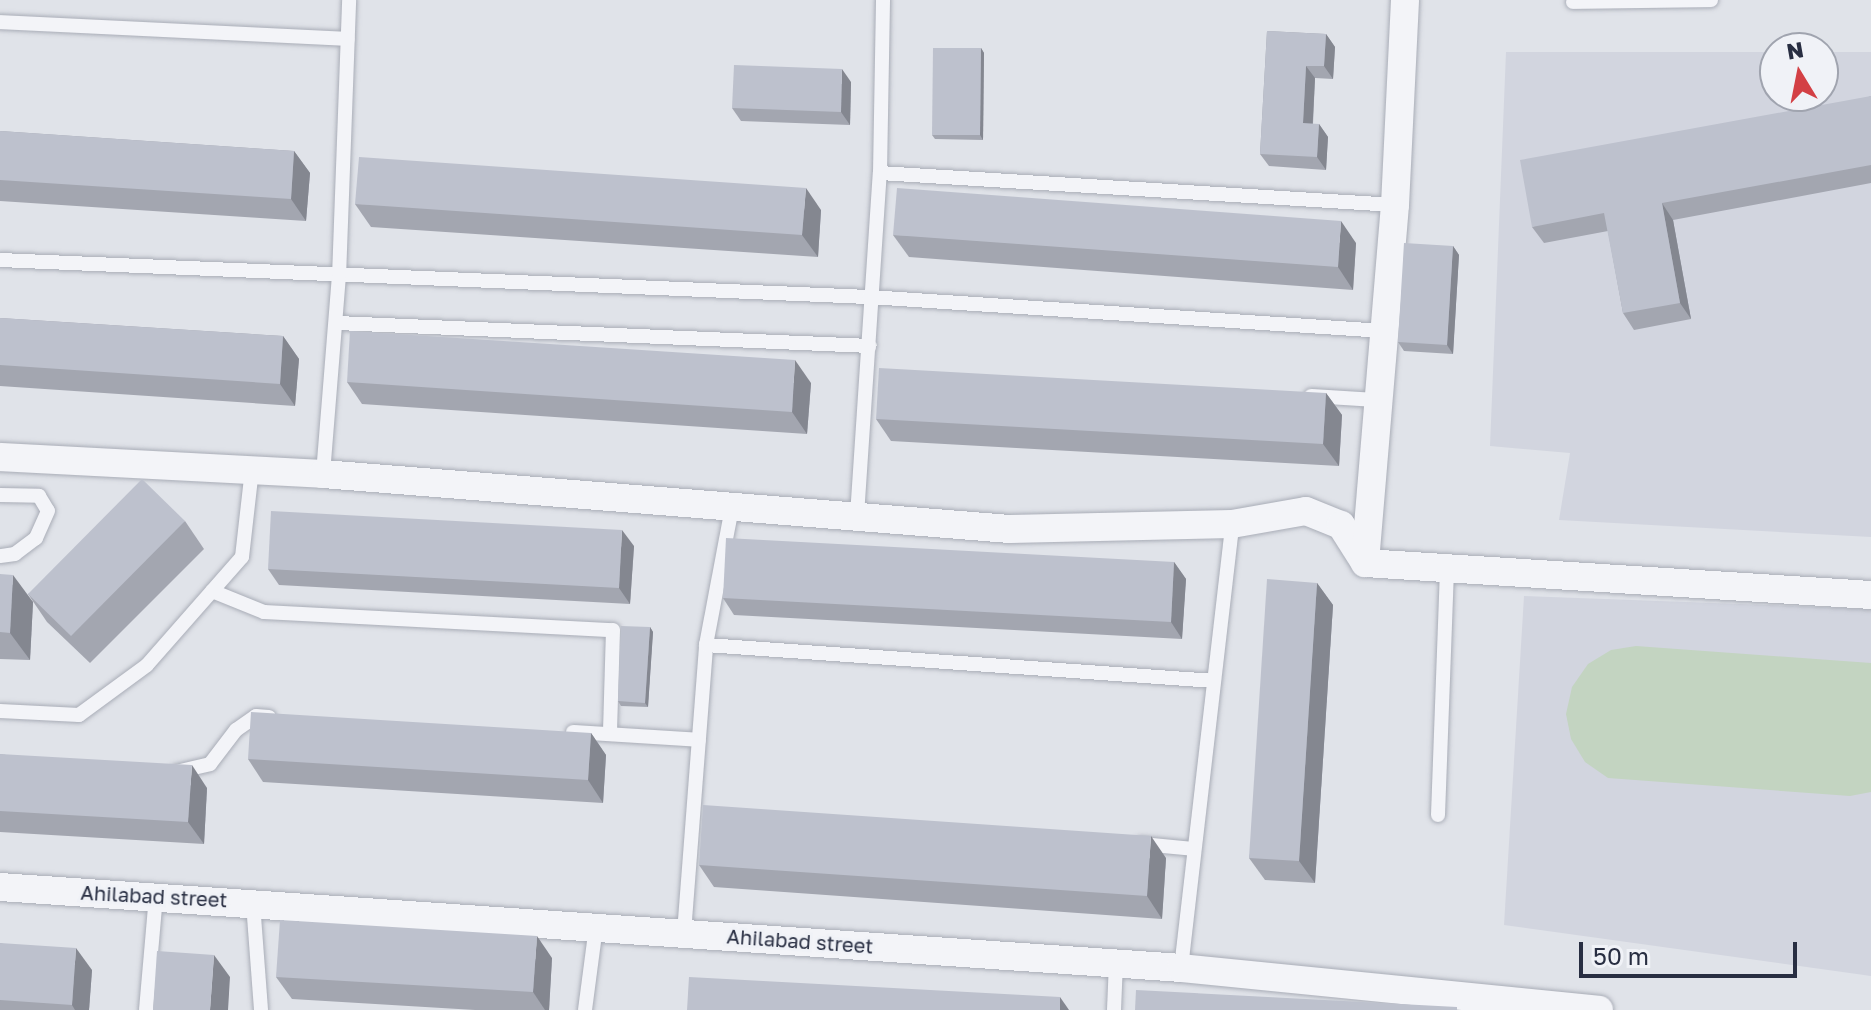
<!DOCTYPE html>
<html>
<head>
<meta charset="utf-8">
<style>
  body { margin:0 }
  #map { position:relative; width:1871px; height:1010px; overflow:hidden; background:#e0e3e9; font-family:"Golos Text",sans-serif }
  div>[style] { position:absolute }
  .built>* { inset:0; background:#d2d5df }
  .green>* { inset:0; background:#c3d4c1 }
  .roads { filter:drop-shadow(0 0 2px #a9adb7) drop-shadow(0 0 2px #a9adb7) }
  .service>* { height:14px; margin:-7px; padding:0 7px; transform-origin:7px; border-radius:7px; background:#f3f4f8 }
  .minor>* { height:28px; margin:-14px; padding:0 14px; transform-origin:14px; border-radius:14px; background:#f3f4f8 }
  .wall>* { inset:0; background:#a3a6b0 }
  .shaded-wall>* { inset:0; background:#848790 }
  .building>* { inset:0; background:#bdc1cd }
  span { translate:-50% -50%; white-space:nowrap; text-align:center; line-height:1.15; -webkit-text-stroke:6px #f0f2f7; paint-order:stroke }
  .street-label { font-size:20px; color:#282e42 }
  .north { position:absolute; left:1759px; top:32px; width:80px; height:80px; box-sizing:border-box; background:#f0f2f7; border:2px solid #a0a4af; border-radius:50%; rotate:350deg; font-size:22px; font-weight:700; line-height:32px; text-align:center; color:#282e42 }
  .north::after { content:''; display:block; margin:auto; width:28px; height:36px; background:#d34045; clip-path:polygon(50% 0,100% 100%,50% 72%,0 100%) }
  .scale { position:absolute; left:1579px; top:942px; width:218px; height:36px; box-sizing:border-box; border:4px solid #282e42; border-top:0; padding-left:10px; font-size:24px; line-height:28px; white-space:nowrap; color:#282e42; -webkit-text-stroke:6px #f0f2f7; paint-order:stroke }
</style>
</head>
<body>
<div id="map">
  <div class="built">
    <i style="clip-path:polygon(1506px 52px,1775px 52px,1775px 96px,1823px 96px,1823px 52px,1871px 52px,1871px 537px,1559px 520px,1570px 453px,1490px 446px)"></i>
    <i style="clip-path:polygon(1524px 596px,1871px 609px,1871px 976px,1504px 925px)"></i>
  </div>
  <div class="green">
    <i style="clip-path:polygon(1636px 646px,1871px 663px,1871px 792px,1850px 796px,1608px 778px,1585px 762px,1571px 739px,1566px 714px,1572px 687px,1588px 664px,1611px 650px)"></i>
  </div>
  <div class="roads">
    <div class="service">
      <i style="left:1573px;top:2px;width:138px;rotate:-0.8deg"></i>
      <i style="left:0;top:22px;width:348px;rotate:2.8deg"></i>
      <i style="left:880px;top:173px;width:516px;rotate:3.56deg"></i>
      <i style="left:0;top:260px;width:870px;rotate:2.44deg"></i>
      <i style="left:869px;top:297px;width:516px;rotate:3.78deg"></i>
      <i style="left:337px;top:323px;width:533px;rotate:2.47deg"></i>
      <i style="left:1311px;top:396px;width:66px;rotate:3.5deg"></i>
      <i style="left:323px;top:474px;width:198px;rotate:-85.4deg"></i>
      <i style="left:339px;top:277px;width:277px;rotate:-87.9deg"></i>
      <i style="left:0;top:495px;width:39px;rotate:1deg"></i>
      <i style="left:39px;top:496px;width:17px;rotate:59deg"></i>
      <i style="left:48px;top:511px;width:30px;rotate:114deg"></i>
      <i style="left:36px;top:538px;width:26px;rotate:143deg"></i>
      <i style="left:15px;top:554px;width:15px;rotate:172deg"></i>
      <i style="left:857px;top:516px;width:344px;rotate:-86.2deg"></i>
      <i style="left:880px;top:173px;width:173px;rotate:-89deg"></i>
      <i style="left:212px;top:591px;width:56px;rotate:22deg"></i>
      <i style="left:264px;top:612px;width:349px;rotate:3deg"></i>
      <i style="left:613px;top:630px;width:104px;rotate:91.7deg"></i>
      <i style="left:706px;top:645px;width:139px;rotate:-79.3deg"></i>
      <i style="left:0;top:711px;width:79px;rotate:2.9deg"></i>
      <i style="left:79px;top:715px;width:84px;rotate:-36.3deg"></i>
      <i style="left:147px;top:665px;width:144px;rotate:-48.7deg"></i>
      <i style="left:242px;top:557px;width:89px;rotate:-83.5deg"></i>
      <i style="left:573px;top:732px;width:126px;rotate:3.6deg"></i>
      <i style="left:176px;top:772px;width:35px;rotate:-13deg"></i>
      <i style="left:210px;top:764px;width:43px;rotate:-52.6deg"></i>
      <i style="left:236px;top:730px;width:24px;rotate:-35deg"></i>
      <i style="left:256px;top:716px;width:13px;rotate:4deg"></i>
      <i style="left:1438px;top:815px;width:245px;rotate:-87.9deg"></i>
      <i style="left:1141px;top:844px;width:53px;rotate:5.4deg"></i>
      <i style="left:253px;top:903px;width:107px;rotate:85.7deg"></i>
      <i style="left:684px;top:933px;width:289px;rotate:-85.6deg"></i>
      <i style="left:706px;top:645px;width:509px;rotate:4.05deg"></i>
      <i style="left:1181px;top:968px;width:447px;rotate:-83.4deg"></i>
      <i style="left:146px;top:1010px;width:115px;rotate:-85deg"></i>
      <i style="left:585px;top:1010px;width:85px;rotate:-82.5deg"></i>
      <i style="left:1114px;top:1010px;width:47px;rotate:-87.6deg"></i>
    </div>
    <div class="minor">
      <i style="left:0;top:457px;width:323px;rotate:3deg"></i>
      <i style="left:323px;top:474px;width:689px;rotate:4.58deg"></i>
      <i style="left:1010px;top:529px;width:222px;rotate:-1.3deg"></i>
      <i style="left:1232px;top:524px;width:75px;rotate:-10deg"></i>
      <i style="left:1306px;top:511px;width:38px;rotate:22deg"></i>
      <i style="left:1341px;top:525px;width:45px;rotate:57.7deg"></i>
      <i style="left:1365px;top:563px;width:507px;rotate:3.62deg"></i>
      <i style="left:1365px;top:562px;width:358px;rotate:-85.2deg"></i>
      <i style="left:1395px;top:205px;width:205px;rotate:-87.2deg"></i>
      <i style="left:0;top:887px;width:1184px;rotate:3.92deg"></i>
      <i style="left:1181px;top:968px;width:420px;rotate:5.7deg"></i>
    </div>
  </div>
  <div class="wall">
    <i style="clip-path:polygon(1267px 31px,1326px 34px,1335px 47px,1333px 79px,1315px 78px,1313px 124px,1319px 124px,1328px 137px,1326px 170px,1269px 166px,1260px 154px)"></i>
    <i style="clip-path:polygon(981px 48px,984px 53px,983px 140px,935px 139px,932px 135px)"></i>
    <i style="clip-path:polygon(851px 82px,850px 125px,741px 121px,732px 108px)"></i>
    <i style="clip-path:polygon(1871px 96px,1871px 183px,1673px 220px,1691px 319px,1634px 330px,1623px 313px,1608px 231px,1544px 243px,1532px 227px)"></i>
    <i style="clip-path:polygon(0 131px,294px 151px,310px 173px,306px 221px,0 201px)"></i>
    <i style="clip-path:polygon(355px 204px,821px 210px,818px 257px,371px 227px)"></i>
    <i style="clip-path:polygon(893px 235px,1356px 243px,1353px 290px,909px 257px)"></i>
    <i style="clip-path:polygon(1453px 246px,1459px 255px,1453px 354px,1404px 351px,1398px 342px)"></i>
    <i style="clip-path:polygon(0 318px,283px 336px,299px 359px,295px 406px,0 386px)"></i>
    <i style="clip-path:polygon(347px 382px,811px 383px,807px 434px,362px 404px)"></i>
    <i style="clip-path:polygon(1326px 393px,1342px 415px,1339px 466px,891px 441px,876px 419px)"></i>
    <i style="clip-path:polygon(185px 521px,204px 549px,90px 663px,47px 622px,28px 594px)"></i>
    <i style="clip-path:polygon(634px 546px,630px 604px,279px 585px,268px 569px)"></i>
    <i style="clip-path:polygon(1174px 562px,1186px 579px,1182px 639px,734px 615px,723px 598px)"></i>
    <i style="clip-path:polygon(0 574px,33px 602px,30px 660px,0 659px)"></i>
    <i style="clip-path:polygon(1317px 583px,1333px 605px,1315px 883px,1265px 880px,1249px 858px)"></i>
    <i style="clip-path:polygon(650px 627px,653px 632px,648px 707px,621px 706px,618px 701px)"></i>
    <i style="clip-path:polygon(591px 733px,606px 755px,603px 803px,263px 782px,248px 759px)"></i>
    <i style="clip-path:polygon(0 754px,207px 788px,204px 844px,0 832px)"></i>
    <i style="clip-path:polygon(1166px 858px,1162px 919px,714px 887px,699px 865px)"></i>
    <i style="clip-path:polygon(0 943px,92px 970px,89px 1010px,0 1010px)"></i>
    <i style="clip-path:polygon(552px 958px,549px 1010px,475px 1010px,292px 999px,276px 977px)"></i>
  </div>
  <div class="shaded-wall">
    <i style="clip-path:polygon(1326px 34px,1335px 47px,1333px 79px,1324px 66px)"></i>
    <i style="clip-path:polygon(981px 48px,984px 53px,983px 140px,980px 135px)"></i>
    <i style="clip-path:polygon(1306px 66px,1315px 78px,1312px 136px,1303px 123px)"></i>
    <i style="clip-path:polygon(842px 69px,851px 82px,850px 125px,841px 112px)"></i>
    <i style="clip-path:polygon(1319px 124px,1328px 137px,1326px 170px,1317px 157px)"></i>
    <i style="clip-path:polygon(294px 151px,310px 173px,306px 221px,291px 199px)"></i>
    <i style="clip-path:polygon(806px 188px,821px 210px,818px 257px,802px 235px)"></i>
    <i style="clip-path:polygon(1662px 203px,1673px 220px,1691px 319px,1680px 303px)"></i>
    <i style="clip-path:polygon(1341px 221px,1356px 243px,1353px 290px,1338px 267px)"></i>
    <i style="clip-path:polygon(1453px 246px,1459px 255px,1453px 354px,1447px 345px)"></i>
    <i style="clip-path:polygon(283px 336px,299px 359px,295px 406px,280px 384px)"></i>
    <i style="clip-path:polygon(795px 360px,811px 383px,807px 434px,792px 412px)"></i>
    <i style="clip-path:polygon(1326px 393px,1342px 415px,1339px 466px,1323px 444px)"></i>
    <i style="clip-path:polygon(622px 530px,634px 546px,630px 604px,619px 588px)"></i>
    <i style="clip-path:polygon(1174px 562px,1186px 579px,1182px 639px,1171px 622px)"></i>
    <i style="clip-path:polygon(13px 575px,33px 602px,30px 660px,10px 633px)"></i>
    <i style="clip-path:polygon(1317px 583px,1333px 605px,1315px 883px,1299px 861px)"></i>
    <i style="clip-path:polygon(650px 627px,653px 632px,648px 707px,645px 703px)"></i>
    <i style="clip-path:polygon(591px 733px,606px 755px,603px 803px,588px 780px)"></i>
    <i style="clip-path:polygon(192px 765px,207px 788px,204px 844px,188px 822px)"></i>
    <i style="clip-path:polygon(1151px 836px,1166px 858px,1162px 919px,1147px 896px)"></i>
    <i style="clip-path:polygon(537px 936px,552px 958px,549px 1010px,545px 1010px,533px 992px)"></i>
    <i style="clip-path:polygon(76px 948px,92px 970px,89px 1010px,75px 1010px,72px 1005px)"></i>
    <i style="clip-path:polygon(214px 955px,230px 977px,228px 1010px,210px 1010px)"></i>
    <i style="clip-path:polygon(1060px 997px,1069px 1010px,1060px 1010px)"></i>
  </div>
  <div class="building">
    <i style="clip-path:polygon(1267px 31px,1326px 34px,1324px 66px,1306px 66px,1303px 123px,1319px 124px,1317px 157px,1260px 154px)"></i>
    <i style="clip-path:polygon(933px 48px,981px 48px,980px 135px,932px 135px)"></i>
    <i style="clip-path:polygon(734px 65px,842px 69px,841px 112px,732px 108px)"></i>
    <i style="clip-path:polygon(1871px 96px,1871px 165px,1662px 203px,1680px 303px,1623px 313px,1604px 213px,1532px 227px,1520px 160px)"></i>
    <i style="clip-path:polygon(0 131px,294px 151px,291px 199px,0 180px)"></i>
    <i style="clip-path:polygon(359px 157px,806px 188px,802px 235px,355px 204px)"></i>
    <i style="clip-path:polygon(897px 188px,1341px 221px,1338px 267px,893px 235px)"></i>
    <i style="clip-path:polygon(1404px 243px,1453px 246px,1447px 345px,1398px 342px)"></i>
    <i style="clip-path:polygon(0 318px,283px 336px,280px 384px,0 365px)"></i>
    <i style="clip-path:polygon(350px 331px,795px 360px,792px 412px,347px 382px)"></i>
    <i style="clip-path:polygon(879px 368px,1326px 393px,1323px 444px,876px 419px)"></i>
    <i style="clip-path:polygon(142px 479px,185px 521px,71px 636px,28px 594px)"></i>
    <i style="clip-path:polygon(271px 511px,622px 530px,619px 588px,268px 569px)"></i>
    <i style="clip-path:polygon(726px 538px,1174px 562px,1171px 622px,723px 598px)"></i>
    <i style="clip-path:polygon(0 574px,13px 575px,10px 633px,0 632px)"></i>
    <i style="clip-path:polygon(1267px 579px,1317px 583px,1299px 861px,1249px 858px)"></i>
    <i style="clip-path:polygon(621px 626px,650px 627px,645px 703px,618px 701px)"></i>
    <i style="clip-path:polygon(251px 712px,591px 733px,588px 780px,248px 759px)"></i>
    <i style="clip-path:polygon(0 754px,192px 765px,188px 822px,0 811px)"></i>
    <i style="clip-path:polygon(703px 805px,1151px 836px,1147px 896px,699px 865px)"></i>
    <i style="clip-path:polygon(280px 920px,537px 936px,533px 992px,276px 977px)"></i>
    <i style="clip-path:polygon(0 943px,76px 948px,72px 1005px,0 1000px)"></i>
    <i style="clip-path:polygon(157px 951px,214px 955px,210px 1010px,153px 1010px)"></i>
    <i style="clip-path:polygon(689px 977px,1060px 997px,1060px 1010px,687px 1010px)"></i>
    <i style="clip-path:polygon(1136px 990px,1457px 1007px,1457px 1010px,1135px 1010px)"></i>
  </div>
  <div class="street-label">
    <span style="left:154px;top:896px;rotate:3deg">Ahilabad street</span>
    <span style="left:800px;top:941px;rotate:4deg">Ahilabad street</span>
  </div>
  <div class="north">N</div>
  <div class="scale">50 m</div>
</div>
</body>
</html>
